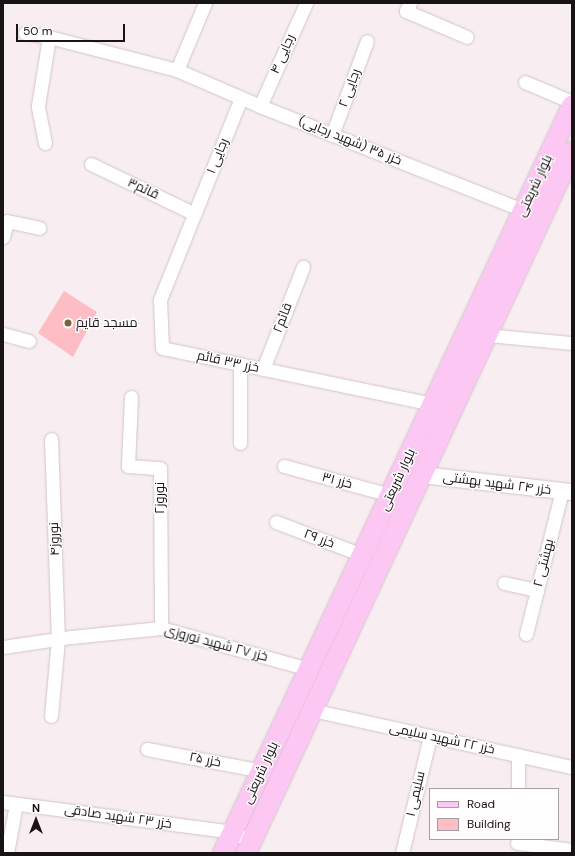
<!DOCTYPE html>
<html>
<head>
<meta charset="utf-8">
<style>
  body { margin:0 }
  #map { position:relative; width:575px; height:856px; overflow:hidden; background:#f8edf1; font-family:"DM Sans",Cairo,sans-serif }
  div>[style] { position:absolute }
  .building>* { inset:0; background:#febdc5 }
  .roads { filter:drop-shadow(0 0 1px #d0c5c9) drop-shadow(0 0 1px #d0c5c9) }
  .minor>* { height:13px; margin:-6.5px; padding:0 6.5px; transform-origin:6.5px; border-radius:6.5px; background:#fff }
  .tertiary>* { height:16px; margin:-8px; padding:0 8px; transform-origin:8px; border-radius:8px; background:#fff }
  .primary>* { height:20px; margin:-10px; padding:0 10px; transform-origin:10px; border-radius:10px; background:#fcc7f3 }
  .dots>* { width:11px; height:11px; translate:-50% -50%; box-sizing:border-box; border:2px solid #fffdfe; border-radius:50% }
  span { translate:-50% -50%; white-space:nowrap; text-align:center; line-height:1.15; -webkit-text-stroke:3px #fffdfe; paint-order:stroke }
  .street-label { font-size:13px; color:#181415 }
  .poi-label { font-size:13px; color:#181415 }
  .left { translate:0 -50%; text-align:left }
  .frame { position:absolute; inset:0; border:4px solid #181415; pointer-events:none }
  .legend { position:absolute; left:429px; top:788px; width:130px; height:52px; box-sizing:border-box; background:#fffdfe; border:1px solid #a3a0a1; margin:0; padding:5px 7px; list-style:none; font-size:12px; color:#181415 }
  .legend li { display:flex; align-items:center; gap:8px; height:20px }
  .legend b { width:20px; border:1px solid #a3a0a1 }
  .north { position:absolute; left:16px; top:800px; width:40px; height:40px; -webkit-text-stroke:3px #fffdfe; paint-order:stroke; rotate:0deg; font-size:11px; font-weight:700; line-height:16px; text-align:center; color:#181415 }
  .north::after { content:''; display:block; margin:auto; width:14px; height:18px; background:#181415; clip-path:polygon(50% 0,100% 100%,50% 72%,0 100%) }
  .scale { position:absolute; left:16px; top:24px; width:109px; height:18px; box-sizing:border-box; border:2px solid #181415; border-top:0; padding-left:5px; font-size:12px; line-height:14px; white-space:nowrap; color:#181415; -webkit-text-stroke:3px #fffdfe; paint-order:stroke }
</style>
</head>
<body>
<div id="map">
  <div class="building">
    <i style="clip-path:polygon(64px 291px,97px 312px,73px 357px,38px 333px)"></i>
  </div>
  <div class="roads">
    <div class="minor">
      <i style="left:410px;top:3px;width:9px;rotate:117deg"></i>
      <i style="left:406px;top:11px;width:66px;rotate:23.1deg"></i>
      <i style="left:25px;top:33px;width:24px;rotate:9deg"></i>
      <i style="left:177px;top:70px;width:73px;rotate:-67.3deg"></i>
      <i style="left:525px;top:82px;width:51px;rotate:23.1deg"></i>
      <i style="left:241px;top:98px;width:218px;rotate:111.9deg"></i>
      <i style="left:160px;top:300px;width:48px;rotate:87.6deg"></i>
      <i style="left:162px;top:348px;width:277px;rotate:11.7deg"></i>
      <i style="left:260px;top:106px;width:113px;rotate:-65.9deg"></i>
      <i style="left:332px;top:135px;width:100px;rotate:-69.6deg"></i>
      <i style="left:45px;top:143px;width:38px;rotate:-101deg"></i>
      <i style="left:38px;top:106px;width:70px;rotate:-80.9deg"></i>
      <i style="left:49px;top:37px;width:132px;rotate:14.5deg"></i>
      <i style="left:177px;top:70px;width:90px;rotate:23.4deg"></i>
      <i style="left:260px;top:106px;width:283px;rotate:21.6deg"></i>
      <i style="left:91px;top:164px;width:115px;rotate:25.7deg"></i>
      <i style="left:3px;top:237px;width:16px;rotate:-76deg"></i>
      <i style="left:7px;top:221px;width:33px;rotate:12deg"></i>
      <i style="left:3px;top:334px;width:27px;rotate:15deg"></i>
      <i style="left:487px;top:335px;width:85px;rotate:5.4deg"></i>
      <i style="left:240px;top:364px;width:79px;rotate:90deg"></i>
      <i style="left:263px;top:369px;width:110px;rotate:-68.6deg"></i>
      <i style="left:131px;top:397px;width:69px;rotate:92.5deg"></i>
      <i style="left:128px;top:466px;width:32px;rotate:4deg"></i>
      <i style="left:160px;top:468px;width:160px;rotate:89.6deg"></i>
      <i style="left:284px;top:466px;width:110px;rotate:15.3deg"></i>
      <i style="left:276px;top:522px;width:92px;rotate:21deg"></i>
      <i style="left:504px;top:583px;width:34px;rotate:12deg"></i>
      <i style="left:526px;top:634px;width:147px;rotate:-75.9deg"></i>
      <i style="left:3px;top:647px;width:69px;rotate:-8.4deg"></i>
      <i style="left:71px;top:637px;width:90px;rotate:-5.7deg"></i>
      <i style="left:161px;top:628px;width:154px;rotate:15.5deg"></i>
      <i style="left:312px;top:710px;width:266px;rotate:12.4deg"></i>
      <i style="left:51px;top:716px;width:77px;rotate:-84.8deg"></i>
      <i style="left:58px;top:639px;width:200px;rotate:-92deg"></i>
      <i style="left:147px;top:749px;width:117px;rotate:10.8deg"></i>
      <i style="left:518px;top:789px;width:34px;rotate:-90deg"></i>
      <i style="left:3px;top:802px;width:232px;rotate:7.4deg"></i>
      <i style="left:233px;top:832px;width:21px;rotate:29deg"></i>
      <i style="left:517px;top:843px;width:55px;rotate:7.3deg"></i>
      <i style="left:7px;top:853px;width:50px;rotate:-79.6deg"></i>
      <i style="left:402px;top:853px;width:120px;rotate:-76.5deg"></i>
    </div>
    <div class="tertiary">
      <i style="left:422px;top:475px;width:151px;rotate:6.5deg"></i>
    </div>
    <div class="primary">
      <i style="left:223px;top:853px;width:825px;rotate:-64.96deg"></i>
      <i style="left:246px;top:853px;width:773px;rotate:-65.06deg"></i>
    </div>
  </div>
  <div class="dots">
    <i style="left:68px;top:323px;background:#7b6535"></i>
  </div>
  <div class="street-label">
    <span style="left:283px;top:54px;rotate:-66deg">رجایی ۴</span>
    <span style="left:350px;top:88px;rotate:-70deg">رجایی ۲</span>
    <span style="left:350px;top:141px;rotate:22deg">خزر ۳۵ (شهید رجایی)</span>
    <span style="left:218px;top:156px;rotate:-68deg">رجایی ۱</span>
    <span style="left:535px;top:186px;rotate:-65deg">بلوار شریعتی</span>
    <span style="left:143px;top:189px;rotate:25deg">قائم۳</span>
    <span style="left:283px;top:318px;rotate:-69deg">قائم۲</span>
    <span style="left:228px;top:362px;rotate:12deg">خزر ۳۳ قائم</span>
    <span style="left:398px;top:480px;rotate:-65deg">بلوار شریعتی</span>
    <span style="left:337px;top:481px;rotate:15deg">خزر ۳۱</span>
    <span style="left:497px;top:484px;rotate:7deg">خزر ۲۴ شهید بهشتی</span>
    <span style="left:160px;top:498px;rotate:-90deg">نوروز۲</span>
    <span style="left:55px;top:539px;rotate:-92deg">نوروز۴</span>
    <span style="left:319px;top:539px;rotate:21deg">خزر ۲۹</span>
    <span style="left:544px;top:563px;rotate:-76deg">بهشتی ۲</span>
    <span style="left:216px;top:644px;rotate:15deg">خزر ۲۷ شهید نوروزی</span>
    <span style="left:442px;top:739px;rotate:12deg">خزر ۲۲ شهید سلیمی</span>
    <span style="left:205px;top:760px;rotate:11deg">خزر ۲۵</span>
    <span style="left:261px;top:773px;rotate:-65deg">بلوار شریعتی</span>
    <span style="left:416px;top:794px;rotate:-77deg">سلیمی ۱</span>
    <span style="left:118px;top:817px;rotate:8deg">خزر ۲۳ شهید صادقی</span>
  </div>
  <div class="poi-label">
    <span class="left" style="left:76px;top:323px">مسجد قایم</span>
  </div>
  <div class="frame"></div>
  <ul class="legend">
  <li><b style="height:5px;background:#fcc7f3"></b>Road</li>
  <li><b style="height:11px;background:#febdc5"></b>Building</li>
  </ul>
  <div class="north">N</div>
  <div class="scale">50 m</div>
</div>
</body>
</html>
